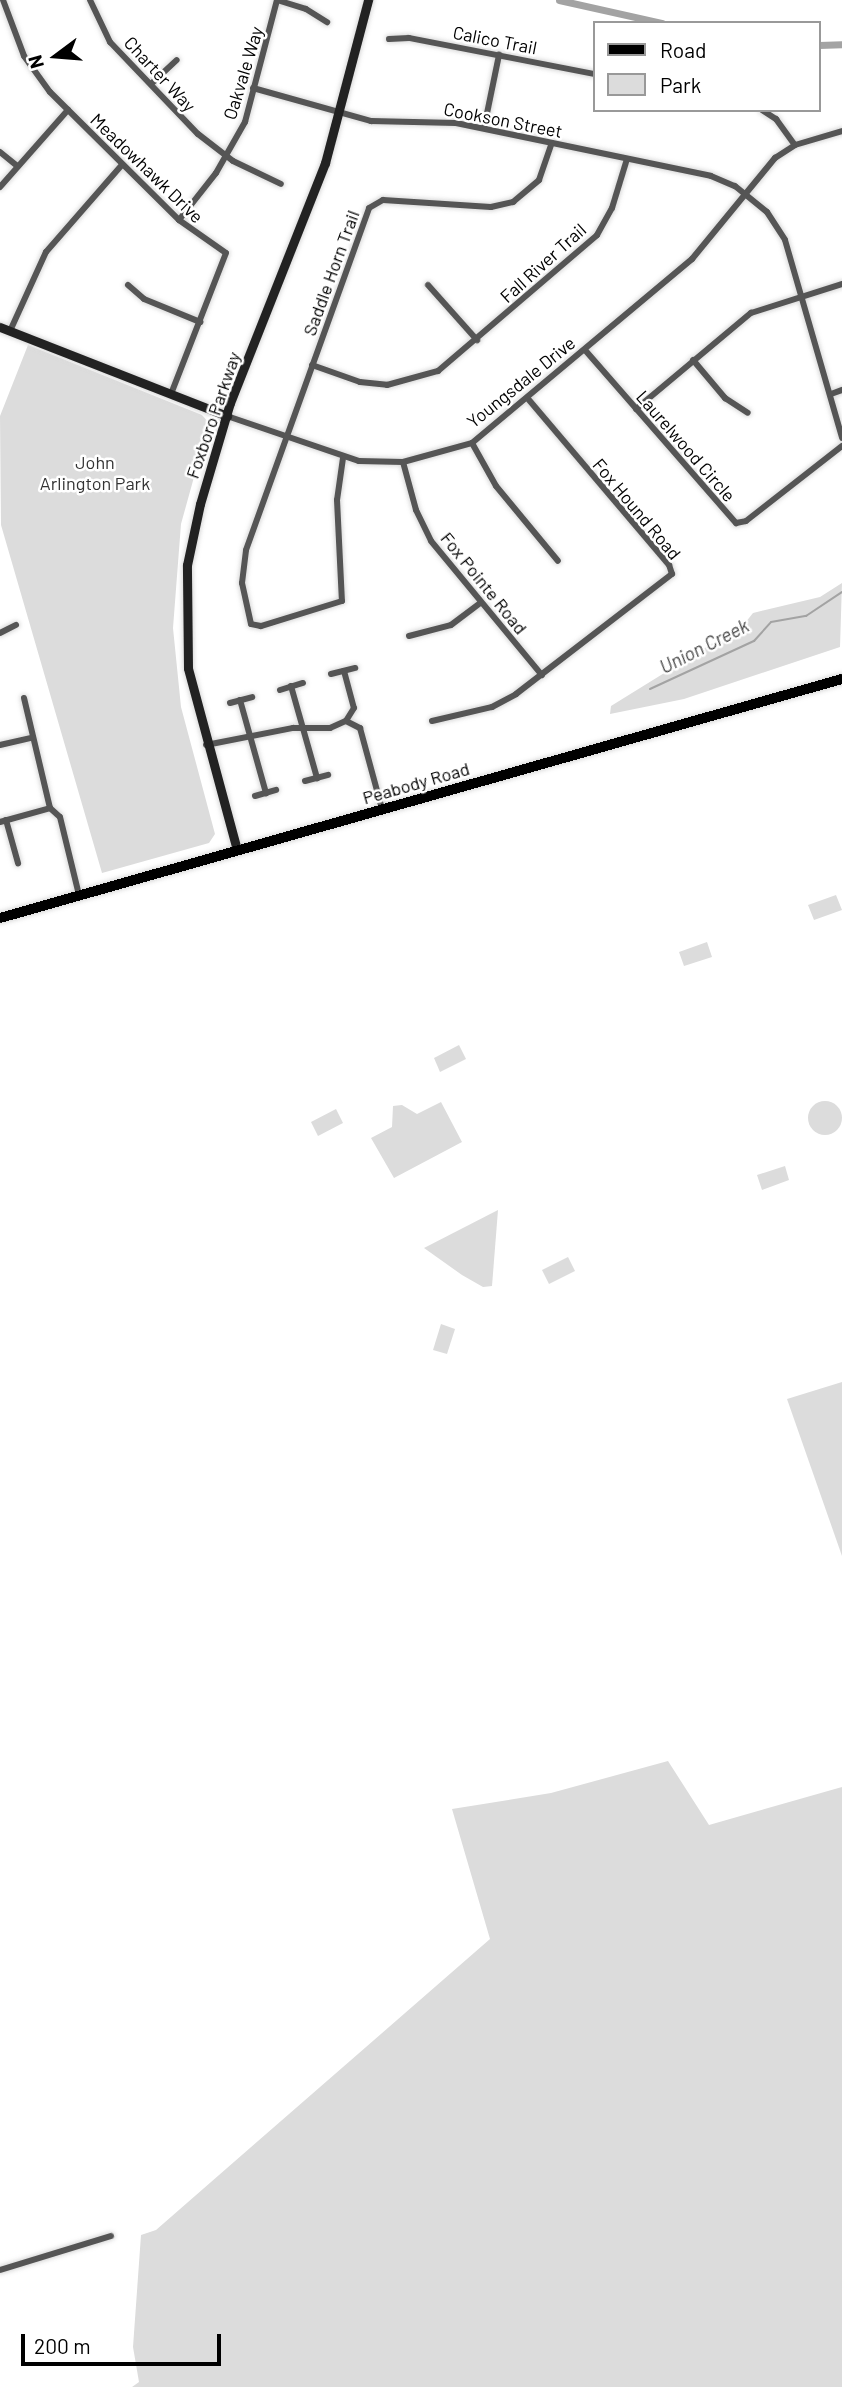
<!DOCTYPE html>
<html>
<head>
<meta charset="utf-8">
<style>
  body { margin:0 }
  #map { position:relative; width:842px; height:2387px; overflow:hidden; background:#fff; font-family:Barlow,sans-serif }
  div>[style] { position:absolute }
  .green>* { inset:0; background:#dcdcdc }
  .round { border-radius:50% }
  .stream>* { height:2px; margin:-1px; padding:0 1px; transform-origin:1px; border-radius:1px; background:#a3a3a3 }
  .canal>* { height:7px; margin:-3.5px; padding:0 3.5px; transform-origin:3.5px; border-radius:3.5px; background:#a3a3a3 }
  .roads { filter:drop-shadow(0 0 2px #dbdbdb) drop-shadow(0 0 2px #dbdbdb) }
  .street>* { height:6px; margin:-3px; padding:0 3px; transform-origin:3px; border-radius:3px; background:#555 }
  .secondary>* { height:9px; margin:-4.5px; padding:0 4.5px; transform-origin:4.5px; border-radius:4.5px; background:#222 }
  .primary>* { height:10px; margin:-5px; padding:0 5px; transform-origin:5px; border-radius:5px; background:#000 }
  span { translate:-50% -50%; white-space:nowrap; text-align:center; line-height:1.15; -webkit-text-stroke:5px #fff; paint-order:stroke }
  .street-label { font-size:18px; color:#000 }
  .park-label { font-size:18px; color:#333 }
  .water-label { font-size:19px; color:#444; font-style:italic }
  .legend { position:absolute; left:593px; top:21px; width:228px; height:91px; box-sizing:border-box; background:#fff; border:2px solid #999; margin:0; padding:9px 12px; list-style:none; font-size:21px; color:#000 }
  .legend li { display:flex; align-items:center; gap:14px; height:35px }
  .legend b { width:35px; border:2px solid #999 }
  .north { position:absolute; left:21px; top:21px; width:70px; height:70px; -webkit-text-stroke:5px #fff; paint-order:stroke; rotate:254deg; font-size:19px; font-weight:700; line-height:28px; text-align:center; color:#000 }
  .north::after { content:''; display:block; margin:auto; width:24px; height:32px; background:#000; clip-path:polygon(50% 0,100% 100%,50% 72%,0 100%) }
  .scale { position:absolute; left:21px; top:2334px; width:200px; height:32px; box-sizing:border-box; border:4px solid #000; border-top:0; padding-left:9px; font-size:21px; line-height:24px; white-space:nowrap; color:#000; -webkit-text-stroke:5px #fff; paint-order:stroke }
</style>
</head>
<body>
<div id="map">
  <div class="green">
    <i style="clip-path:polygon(28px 345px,202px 415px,209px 423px,181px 524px,173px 628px,181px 707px,215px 834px,209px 843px,102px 873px,1px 525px,0 416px)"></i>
    <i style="clip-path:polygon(842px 583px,840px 647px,684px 699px,610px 714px,611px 706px,745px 623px,753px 613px,820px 597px)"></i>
    <i style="clip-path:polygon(836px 895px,842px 910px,814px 920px,808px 905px)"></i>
    <i style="clip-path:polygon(707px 942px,712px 957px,684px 966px,679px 952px)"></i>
    <i style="clip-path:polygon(459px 1045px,466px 1059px,440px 1072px,434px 1058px)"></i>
    <i class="round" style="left:808px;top:1101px;width:34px;height:34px"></i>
    <i style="clip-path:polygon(441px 1102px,462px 1142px,394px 1178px,371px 1138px,392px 1127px,393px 1106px,402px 1105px,417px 1114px)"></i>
    <i style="clip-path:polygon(336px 1109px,343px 1123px,318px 1136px,311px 1122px)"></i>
    <i style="clip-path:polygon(785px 1166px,789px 1180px,762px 1190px,757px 1175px)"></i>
    <i style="clip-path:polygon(498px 1210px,492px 1286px,483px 1287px,462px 1275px,424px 1248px)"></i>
    <i style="clip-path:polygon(568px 1257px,575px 1271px,549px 1284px,542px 1270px)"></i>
    <i style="clip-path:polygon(441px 1324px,455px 1329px,447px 1354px,433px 1350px)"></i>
    <i style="clip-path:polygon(842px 1382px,842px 1556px,787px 1399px)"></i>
    <i style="clip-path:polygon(668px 1761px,709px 1825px,842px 1787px,842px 2387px,132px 2387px,139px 2382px,133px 2347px,141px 2235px,156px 2230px,490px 1939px,452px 1809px,551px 1793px)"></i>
  </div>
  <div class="stream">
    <i style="left:650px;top:689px;width:115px;rotate:-24.8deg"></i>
    <i style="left:754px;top:641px;width:25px;rotate:-48deg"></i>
    <i style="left:771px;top:622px;width:36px;rotate:-10deg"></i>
    <i style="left:806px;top:616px;width:43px;rotate:-33.7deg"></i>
  </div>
  <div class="canal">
    <i style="left:559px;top:0;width:106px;rotate:12.6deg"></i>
    <i style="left:819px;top:45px;width:23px;rotate:-2deg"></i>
  </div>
  <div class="roads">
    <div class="street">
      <i style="left:3px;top:0;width:60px;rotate:69.4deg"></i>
      <i style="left:24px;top:56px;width:44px;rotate:54.2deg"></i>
      <i style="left:50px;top:92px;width:182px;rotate:44.8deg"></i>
      <i style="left:179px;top:220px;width:57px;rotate:35.1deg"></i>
      <i style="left:226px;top:253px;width:151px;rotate:111.3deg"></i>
      <i style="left:90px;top:0;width:47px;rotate:64.5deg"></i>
      <i style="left:110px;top:42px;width:127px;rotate:46.3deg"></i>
      <i style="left:198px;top:134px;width:44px;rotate:37.6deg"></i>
      <i style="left:233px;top:161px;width:53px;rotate:25.6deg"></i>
      <i style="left:277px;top:0;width:30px;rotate:17deg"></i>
      <i style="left:306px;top:9px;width:25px;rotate:32deg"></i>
      <i style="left:389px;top:39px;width:20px;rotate:-3deg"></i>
      <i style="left:409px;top:38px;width:189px;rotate:11deg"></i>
      <i style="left:151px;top:84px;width:35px;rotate:-43deg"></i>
      <i style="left:253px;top:88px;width:123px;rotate:15.6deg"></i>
      <i style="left:371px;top:121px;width:85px;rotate:1.3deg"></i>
      <i style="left:456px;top:123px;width:260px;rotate:11.7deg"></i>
      <i style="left:711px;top:176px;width:26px;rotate:23deg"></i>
      <i style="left:735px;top:186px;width:41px;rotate:39.1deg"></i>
      <i style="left:767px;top:212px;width:33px;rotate:57deg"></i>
      <i style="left:785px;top:240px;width:206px;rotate:73.9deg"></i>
      <i style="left:762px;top:110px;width:17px;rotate:33deg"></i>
      <i style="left:776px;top:119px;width:32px;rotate:54deg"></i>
      <i style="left:484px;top:128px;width:75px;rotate:-78.4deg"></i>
      <i style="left:0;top:152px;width:22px;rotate:39deg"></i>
      <i style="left:0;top:187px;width:103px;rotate:-48.6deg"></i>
      <i style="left:179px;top:220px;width:60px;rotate:-51.8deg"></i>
      <i style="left:216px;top:173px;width:59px;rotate:-60.4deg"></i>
      <i style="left:245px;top:122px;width:126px;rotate:-75.3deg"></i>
      <i style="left:128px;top:285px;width:21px;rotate:41deg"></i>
      <i style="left:144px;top:299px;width:61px;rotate:22.3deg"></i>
      <i style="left:428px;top:285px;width:74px;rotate:48.3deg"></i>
      <i style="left:10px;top:331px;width:87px;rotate:-65.5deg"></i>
      <i style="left:46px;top:252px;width:114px;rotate:-48.9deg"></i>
      <i style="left:585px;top:350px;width:230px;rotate:48.9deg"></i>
      <i style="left:736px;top:523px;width:10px;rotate:-11deg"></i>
      <i style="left:746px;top:521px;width:122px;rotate:-38deg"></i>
      <i style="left:693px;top:360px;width:50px;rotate:49.9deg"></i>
      <i style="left:725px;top:398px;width:27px;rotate:33deg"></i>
      <i style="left:312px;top:365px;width:51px;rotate:19.5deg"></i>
      <i style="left:360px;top:382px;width:27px;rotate:6deg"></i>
      <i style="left:387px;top:385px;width:53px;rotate:-15.4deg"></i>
      <i style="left:438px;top:371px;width:209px;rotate:-40.5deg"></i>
      <i style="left:597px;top:235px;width:31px;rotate:-61deg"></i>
      <i style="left:612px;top:208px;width:51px;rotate:-73deg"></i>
      <i style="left:831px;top:394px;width:12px;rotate:-20deg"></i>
      <i style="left:636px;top:409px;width:150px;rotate:-39.9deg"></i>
      <i style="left:751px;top:313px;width:96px;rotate:-17.7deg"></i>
      <i style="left:227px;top:416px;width:139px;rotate:18.8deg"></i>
      <i style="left:359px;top:461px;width:44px;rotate:1.3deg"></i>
      <i style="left:403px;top:462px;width:72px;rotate:-15.4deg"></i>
      <i style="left:472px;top:443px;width:287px;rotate:-39.9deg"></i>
      <i style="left:692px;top:259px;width:131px;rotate:-50.6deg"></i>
      <i style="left:775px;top:158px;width:24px;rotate:-33deg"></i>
      <i style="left:795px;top:145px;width:49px;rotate:-16.6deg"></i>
      <i style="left:472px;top:443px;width:49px;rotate:60.8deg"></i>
      <i style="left:496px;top:486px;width:97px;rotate:50.4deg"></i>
      <i style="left:343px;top:458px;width:42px;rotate:98.1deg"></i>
      <i style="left:337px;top:500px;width:101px;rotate:87.2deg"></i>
      <i style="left:342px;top:601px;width:85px;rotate:162.8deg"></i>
      <i style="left:261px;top:626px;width:10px;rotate:-169deg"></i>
      <i style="left:251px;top:624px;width:42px;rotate:-102.4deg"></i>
      <i style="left:242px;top:583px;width:33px;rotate:-83deg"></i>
      <i style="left:246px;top:550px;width:363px;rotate:-70.2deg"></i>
      <i style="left:369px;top:208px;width:16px;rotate:-30deg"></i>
      <i style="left:383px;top:200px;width:108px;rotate:3.7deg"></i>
      <i style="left:491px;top:207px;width:23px;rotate:-13deg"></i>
      <i style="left:513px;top:202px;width:34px;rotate:-40deg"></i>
      <i style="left:539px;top:180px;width:39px;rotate:-71deg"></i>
      <i style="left:403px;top:462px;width:50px;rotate:74.8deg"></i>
      <i style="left:416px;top:510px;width:34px;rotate:64deg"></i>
      <i style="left:431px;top:541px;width:174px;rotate:50.4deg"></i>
      <i style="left:0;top:633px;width:18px;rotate:-27deg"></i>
      <i style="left:409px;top:636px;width:43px;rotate:-14.7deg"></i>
      <i style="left:451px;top:625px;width:36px;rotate:-37deg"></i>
      <i style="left:344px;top:671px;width:38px;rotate:75deg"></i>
      <i style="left:354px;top:708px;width:15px;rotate:122deg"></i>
      <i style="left:346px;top:721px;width:16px;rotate:27deg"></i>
      <i style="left:360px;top:728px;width:84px;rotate:74.8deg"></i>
      <i style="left:331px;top:674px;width:25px;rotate:-14deg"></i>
      <i style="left:291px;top:686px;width:96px;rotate:74.2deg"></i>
      <i style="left:280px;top:690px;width:24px;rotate:-17deg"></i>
      <i style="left:24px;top:698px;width:113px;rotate:76.7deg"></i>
      <i style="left:240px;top:700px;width:97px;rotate:74.4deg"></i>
      <i style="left:230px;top:703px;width:23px;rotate:-15deg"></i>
      <i style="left:432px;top:721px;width:62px;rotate:-13.1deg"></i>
      <i style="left:492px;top:707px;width:27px;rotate:-28deg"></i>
      <i style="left:516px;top:694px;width:197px;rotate:-37.6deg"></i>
      <i style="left:672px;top:574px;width:9px;rotate:-108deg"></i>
      <i style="left:669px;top:565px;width:218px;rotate:-130.3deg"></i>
      <i style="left:0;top:745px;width:32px;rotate:-13deg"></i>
      <i style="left:206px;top:745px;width:89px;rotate:-11.1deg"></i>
      <i style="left:293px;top:728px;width:37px"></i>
      <i style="left:330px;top:728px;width:17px;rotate:-24deg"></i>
      <i style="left:305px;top:781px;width:24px;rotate:-15deg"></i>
      <i style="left:255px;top:796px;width:22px;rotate:-16deg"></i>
      <i style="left:50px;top:808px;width:13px;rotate:42deg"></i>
      <i style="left:60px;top:817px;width:80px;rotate:76.3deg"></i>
      <i style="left:6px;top:820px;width:45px;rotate:74.4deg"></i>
      <i style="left:0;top:822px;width:52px;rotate:-15.6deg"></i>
      <i style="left:0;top:2270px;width:116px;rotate:-17deg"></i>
    </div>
    <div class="secondary">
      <i style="left:0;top:327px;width:244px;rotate:21.4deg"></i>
      <i style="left:237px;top:850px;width:188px;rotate:-105.1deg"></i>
      <i style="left:188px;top:668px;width:103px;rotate:-90.6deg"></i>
      <i style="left:187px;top:565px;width:62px;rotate:-78deg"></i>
      <i style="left:200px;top:504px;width:105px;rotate:-73.5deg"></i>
      <i style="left:230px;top:403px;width:258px;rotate:-68.4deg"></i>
      <i style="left:325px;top:163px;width:169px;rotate:-75.2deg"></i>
    </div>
    <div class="primary">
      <i style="left:0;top:918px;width:875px;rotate:-15.85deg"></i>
    </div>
  </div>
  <div class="street-label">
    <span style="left:495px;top:40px;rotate:11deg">Calico Trail</span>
    <span style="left:243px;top:73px;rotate:-73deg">Oakvale Way</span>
    <span style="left:160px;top:74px;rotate:47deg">Charter Way</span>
    <span style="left:503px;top:120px;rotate:11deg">Cookson Street</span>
    <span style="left:147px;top:168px;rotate:44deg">Meadowhawk Drive</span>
    <span style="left:543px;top:263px;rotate:-42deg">Fall River Trail</span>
    <span style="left:331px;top:273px;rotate:-70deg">Saddle Horn Trail</span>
    <span style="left:521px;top:382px;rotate:-39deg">Youngsdale Drive</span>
    <span style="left:213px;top:415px;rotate:-71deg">Foxboro Parkway</span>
    <span style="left:686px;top:446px;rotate:49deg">Laurelwood Circle</span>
    <span style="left:637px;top:509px;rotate:50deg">Fox Hound Road</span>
    <span style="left:484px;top:583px;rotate:51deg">Fox Pointe Road</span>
    <span style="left:416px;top:783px;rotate:-16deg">Peabody Road</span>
  </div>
  <div class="park-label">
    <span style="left:95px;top:473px">John<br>Arlington Park</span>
  </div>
  <div class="water-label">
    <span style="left:704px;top:646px;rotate:-27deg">Union Creek</span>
  </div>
  <ul class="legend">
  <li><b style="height:9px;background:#000"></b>Road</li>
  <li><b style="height:19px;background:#dcdcdc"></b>Park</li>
  </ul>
  <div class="north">N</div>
  <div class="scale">200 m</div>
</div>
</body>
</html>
